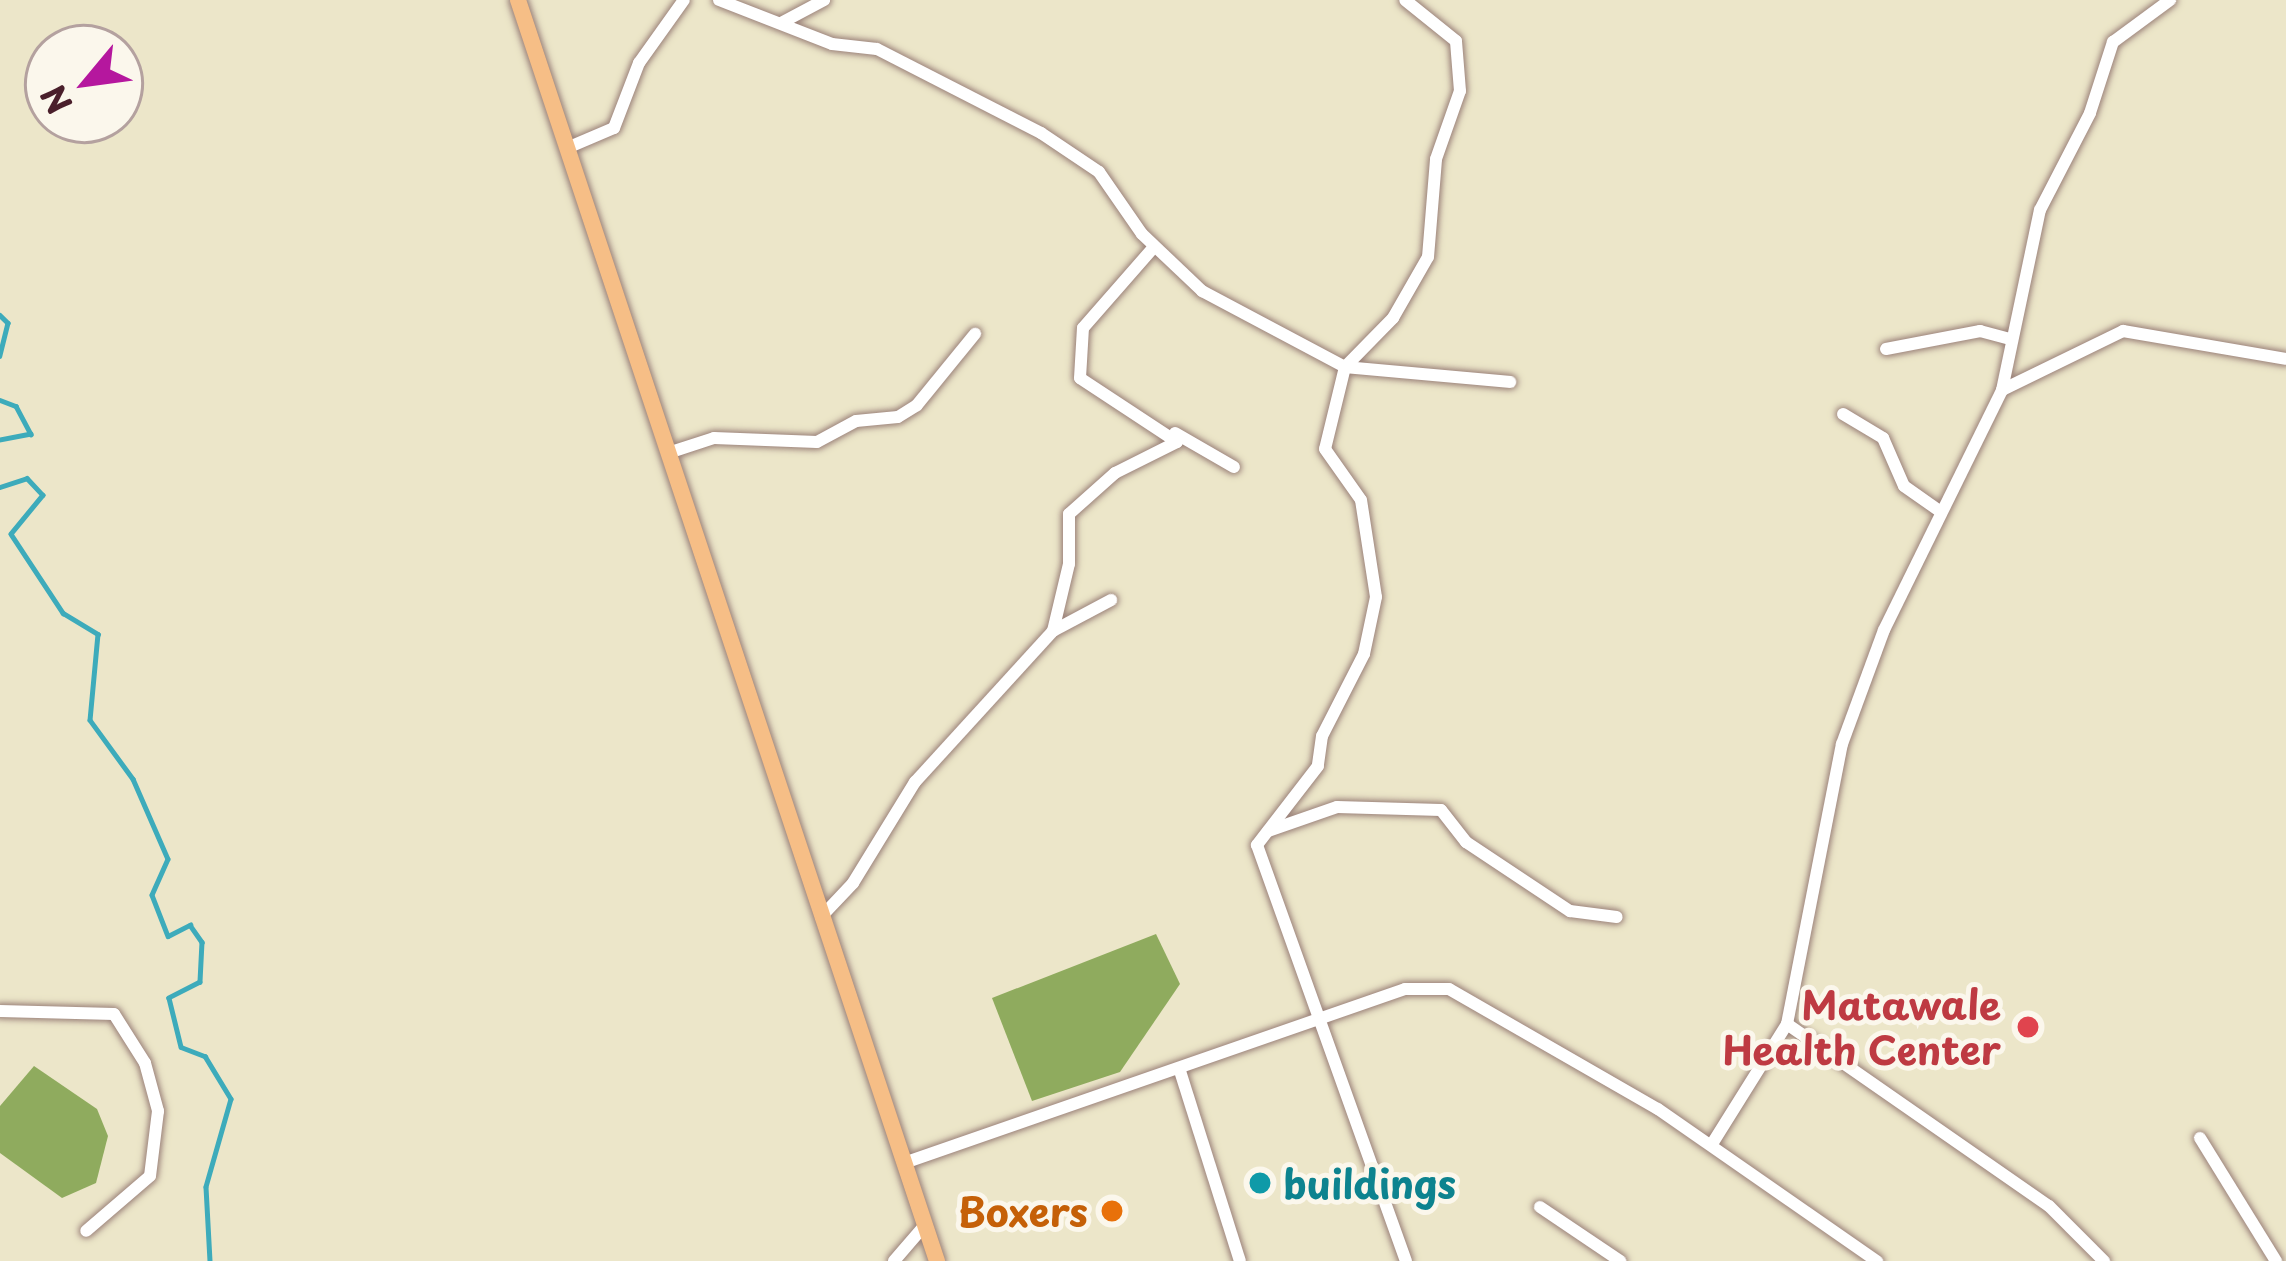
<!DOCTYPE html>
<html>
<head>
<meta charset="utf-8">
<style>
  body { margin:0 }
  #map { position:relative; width:2286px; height:1261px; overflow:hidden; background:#ece6c9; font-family:"Playpen Sans",sans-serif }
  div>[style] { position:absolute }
  .forest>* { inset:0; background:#8fab5e }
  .stream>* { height:4.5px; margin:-2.25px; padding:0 2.25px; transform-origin:2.25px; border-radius:2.25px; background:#3dabbb }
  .roads { filter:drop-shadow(0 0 3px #9b827a) drop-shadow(0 0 3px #9b827a) }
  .minor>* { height:12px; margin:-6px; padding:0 6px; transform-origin:6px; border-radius:6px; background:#fff }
  .major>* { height:16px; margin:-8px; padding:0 8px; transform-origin:8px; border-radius:8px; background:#f6be86 }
  .dots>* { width:33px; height:33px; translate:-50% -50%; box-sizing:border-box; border:6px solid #fbf7ec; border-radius:50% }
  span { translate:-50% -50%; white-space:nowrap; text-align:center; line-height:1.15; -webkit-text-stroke:10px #fbf7ec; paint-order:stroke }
  .health-label { font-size:39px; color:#be3a42; font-weight:700 }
  .right { translate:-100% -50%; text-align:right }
  .culture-label { font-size:39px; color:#0d838f; font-weight:700 }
  .left { translate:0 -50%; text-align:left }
  .food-label { font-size:39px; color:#c56008; font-weight:700 }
  .north { position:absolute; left:24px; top:24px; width:120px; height:120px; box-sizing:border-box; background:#fbf7ec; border:3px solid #b4a19f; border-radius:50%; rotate:241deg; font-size:33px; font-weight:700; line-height:48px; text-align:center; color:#4a1f2b }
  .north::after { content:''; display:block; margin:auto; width:42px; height:54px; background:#b5179e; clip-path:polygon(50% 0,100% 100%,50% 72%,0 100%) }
</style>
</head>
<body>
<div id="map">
  <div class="forest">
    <i style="clip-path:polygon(1156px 934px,1180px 984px,1120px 1072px,1032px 1101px,992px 998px)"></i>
    <i style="clip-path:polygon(34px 1066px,97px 1109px,108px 1136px,96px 1183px,62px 1198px,0 1153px,0 1106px)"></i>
  </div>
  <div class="stream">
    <i style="left:0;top:315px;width:11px;rotate:45deg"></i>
    <i style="left:8px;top:323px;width:34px;rotate:104deg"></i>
    <i style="left:0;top:400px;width:17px;rotate:21deg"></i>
    <i style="left:16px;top:406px;width:32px;rotate:62deg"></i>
    <i style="left:31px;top:434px;width:32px;rotate:169deg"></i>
    <i style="left:0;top:487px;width:28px;rotate:-18deg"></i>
    <i style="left:27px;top:478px;width:23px;rotate:47deg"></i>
    <i style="left:43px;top:495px;width:50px;rotate:129.4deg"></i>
    <i style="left:11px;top:534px;width:95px;rotate:56.6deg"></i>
    <i style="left:63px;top:613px;width:41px;rotate:31deg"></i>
    <i style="left:98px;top:634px;width:86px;rotate:95.3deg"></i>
    <i style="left:90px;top:720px;width:73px;rotate:53.9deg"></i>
    <i style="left:133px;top:779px;width:87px;rotate:66.4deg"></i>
    <i style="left:168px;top:859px;width:39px;rotate:114deg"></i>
    <i style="left:152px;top:895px;width:44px;rotate:68.7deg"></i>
    <i style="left:168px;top:936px;width:25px;rotate:-27deg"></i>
    <i style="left:190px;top:925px;width:21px;rotate:55deg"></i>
    <i style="left:202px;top:942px;width:40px;rotate:92.9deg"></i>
    <i style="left:200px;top:982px;width:35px;rotate:153deg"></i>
    <i style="left:169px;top:998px;width:50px;rotate:76.2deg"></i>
    <i style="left:181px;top:1047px;width:26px;rotate:21deg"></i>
    <i style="left:205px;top:1056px;width:50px;rotate:58.8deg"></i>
    <i style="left:231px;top:1099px;width:91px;rotate:105.9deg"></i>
    <i style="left:206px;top:1187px;width:74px;rotate:86.9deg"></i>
  </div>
  <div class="roads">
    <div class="minor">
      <i style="left:719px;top:0;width:121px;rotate:21.3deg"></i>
      <i style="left:832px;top:44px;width:45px;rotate:6.3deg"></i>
      <i style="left:877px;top:49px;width:184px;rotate:27.1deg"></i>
      <i style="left:1041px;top:133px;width:70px;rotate:33.9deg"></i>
      <i style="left:1099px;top:172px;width:75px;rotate:55.3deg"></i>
      <i style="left:1142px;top:234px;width:83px;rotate:43.5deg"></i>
      <i style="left:1202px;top:291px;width:162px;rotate:28deg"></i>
      <i style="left:1345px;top:367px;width:84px;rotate:103.7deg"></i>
      <i style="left:1325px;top:449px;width:62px;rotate:54.8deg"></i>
      <i style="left:1361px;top:500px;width:98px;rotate:81.2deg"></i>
      <i style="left:1376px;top:597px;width:58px;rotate:101.9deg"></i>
      <i style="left:1364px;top:654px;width:92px;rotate:117.1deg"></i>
      <i style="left:1322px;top:736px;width:30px;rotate:98deg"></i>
      <i style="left:1318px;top:766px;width:100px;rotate:127.7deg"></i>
      <i style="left:1257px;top:845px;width:442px;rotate:70.3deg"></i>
      <i style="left:781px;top:23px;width:49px;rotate:-28.1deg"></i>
      <i style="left:567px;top:148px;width:51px;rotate:-23.1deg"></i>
      <i style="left:614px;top:128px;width:70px;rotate:-69deg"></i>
      <i style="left:639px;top:63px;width:77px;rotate:-54.5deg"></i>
      <i style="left:1886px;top:349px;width:96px;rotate:-10.8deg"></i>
      <i style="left:1980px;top:331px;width:31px;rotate:15deg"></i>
      <i style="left:1345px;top:367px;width:69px;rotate:-45.6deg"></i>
      <i style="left:1393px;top:318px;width:70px;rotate:-60.2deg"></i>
      <i style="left:1428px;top:257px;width:98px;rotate:-85.3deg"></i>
      <i style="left:1436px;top:159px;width:72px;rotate:-70.6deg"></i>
      <i style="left:1460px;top:91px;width:50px;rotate:-94.6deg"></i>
      <i style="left:1456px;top:41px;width:65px;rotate:-141.2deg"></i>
      <i style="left:1345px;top:367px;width:166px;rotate:5.2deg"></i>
      <i style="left:2002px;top:390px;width:135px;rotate:-26deg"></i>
      <i style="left:2123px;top:331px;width:165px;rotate:9.7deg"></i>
      <i style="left:1843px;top:414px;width:47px;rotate:31deg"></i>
      <i style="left:1883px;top:438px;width:52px;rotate:66.4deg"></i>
      <i style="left:1904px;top:486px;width:45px;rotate:35.1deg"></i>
      <i style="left:1175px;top:433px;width:68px;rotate:30deg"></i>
      <i style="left:668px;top:453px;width:48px;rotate:-18.1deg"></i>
      <i style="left:714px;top:438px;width:103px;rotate:2.2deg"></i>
      <i style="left:817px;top:442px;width:44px;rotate:-28.3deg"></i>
      <i style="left:856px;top:421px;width:42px;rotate:-5.4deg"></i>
      <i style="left:898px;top:417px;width:22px;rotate:-32deg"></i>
      <i style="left:917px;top:405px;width:92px;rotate:-50.8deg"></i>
      <i style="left:1053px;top:631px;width:69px;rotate:-76.6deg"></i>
      <i style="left:1069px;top:564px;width:50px;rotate:-90deg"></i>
      <i style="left:1069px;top:514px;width:62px;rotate:-41.7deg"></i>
      <i style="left:1115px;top:473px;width:69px;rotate:-26.6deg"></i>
      <i style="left:1177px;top:442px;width:116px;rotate:-146.6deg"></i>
      <i style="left:1080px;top:378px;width:50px;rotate:-86.6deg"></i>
      <i style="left:1083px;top:328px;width:108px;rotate:-48.8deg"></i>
      <i style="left:1268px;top:831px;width:73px;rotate:-19.2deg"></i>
      <i style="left:1337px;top:807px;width:104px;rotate:1.7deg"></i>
      <i style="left:1441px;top:810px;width:41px;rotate:52deg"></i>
      <i style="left:1466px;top:842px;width:125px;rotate:33.6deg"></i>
      <i style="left:1570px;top:911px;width:47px;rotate:7.3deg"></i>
      <i style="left:821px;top:917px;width:47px;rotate:-46.7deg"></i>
      <i style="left:853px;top:883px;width:119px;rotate:-58.5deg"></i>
      <i style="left:915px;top:782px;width:205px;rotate:-47.6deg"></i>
      <i style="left:1053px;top:631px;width:66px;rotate:-28.1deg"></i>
      <i style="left:0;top:1011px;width:114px;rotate:1.5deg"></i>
      <i style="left:114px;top:1014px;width:58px;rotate:57.7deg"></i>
      <i style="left:145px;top:1063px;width:50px;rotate:74.8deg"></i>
      <i style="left:158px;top:1111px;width:65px;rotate:97deg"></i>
      <i style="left:150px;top:1176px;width:84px;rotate:139.3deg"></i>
      <i style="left:1787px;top:1024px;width:285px;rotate:-78.9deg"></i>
      <i style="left:1842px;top:744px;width:121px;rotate:-69.8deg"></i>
      <i style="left:1884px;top:630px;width:267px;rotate:-63.8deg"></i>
      <i style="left:2002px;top:390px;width:184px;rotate:-78.1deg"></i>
      <i style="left:2040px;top:210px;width:109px;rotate:-62.7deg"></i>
      <i style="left:2090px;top:113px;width:75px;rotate:-72.1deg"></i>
      <i style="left:2113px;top:42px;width:71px;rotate:-36.4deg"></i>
      <i style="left:1180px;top:1071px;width:199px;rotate:72.5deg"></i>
      <i style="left:2200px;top:1138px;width:145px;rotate:58.3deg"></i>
      <i style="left:1712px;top:1144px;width:142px;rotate:-58deg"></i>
      <i style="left:1787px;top:1024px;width:319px;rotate:34.8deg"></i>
      <i style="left:2049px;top:1206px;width:78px;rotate:45deg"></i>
      <i style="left:904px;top:1163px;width:530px;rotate:-19.15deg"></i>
      <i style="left:1405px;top:989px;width:44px"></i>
      <i style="left:1449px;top:989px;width:241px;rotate:29.9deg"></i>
      <i style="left:1658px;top:1109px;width:267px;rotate:34.8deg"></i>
      <i style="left:1540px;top:1207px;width:97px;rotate:34deg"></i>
      <i style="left:894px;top:1261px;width:48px;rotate:-49.3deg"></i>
    </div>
    <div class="major">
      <i style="left:518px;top:0;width:1329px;rotate:71.62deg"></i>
    </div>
  </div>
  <div class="dots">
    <i style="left:2028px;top:1027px;background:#e0444e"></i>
    <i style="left:1260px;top:1183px;background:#0f9aa8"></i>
    <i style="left:1112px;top:1211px;background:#e8710a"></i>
  </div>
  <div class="health-label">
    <span class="right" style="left:2001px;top:1027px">Matawale<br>Health Center</span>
  </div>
  <div class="culture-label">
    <span class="left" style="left:1284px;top:1183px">buildings</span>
  </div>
  <div class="food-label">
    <span class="right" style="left:1088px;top:1211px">Boxers</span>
  </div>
  <div class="north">N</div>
</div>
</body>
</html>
